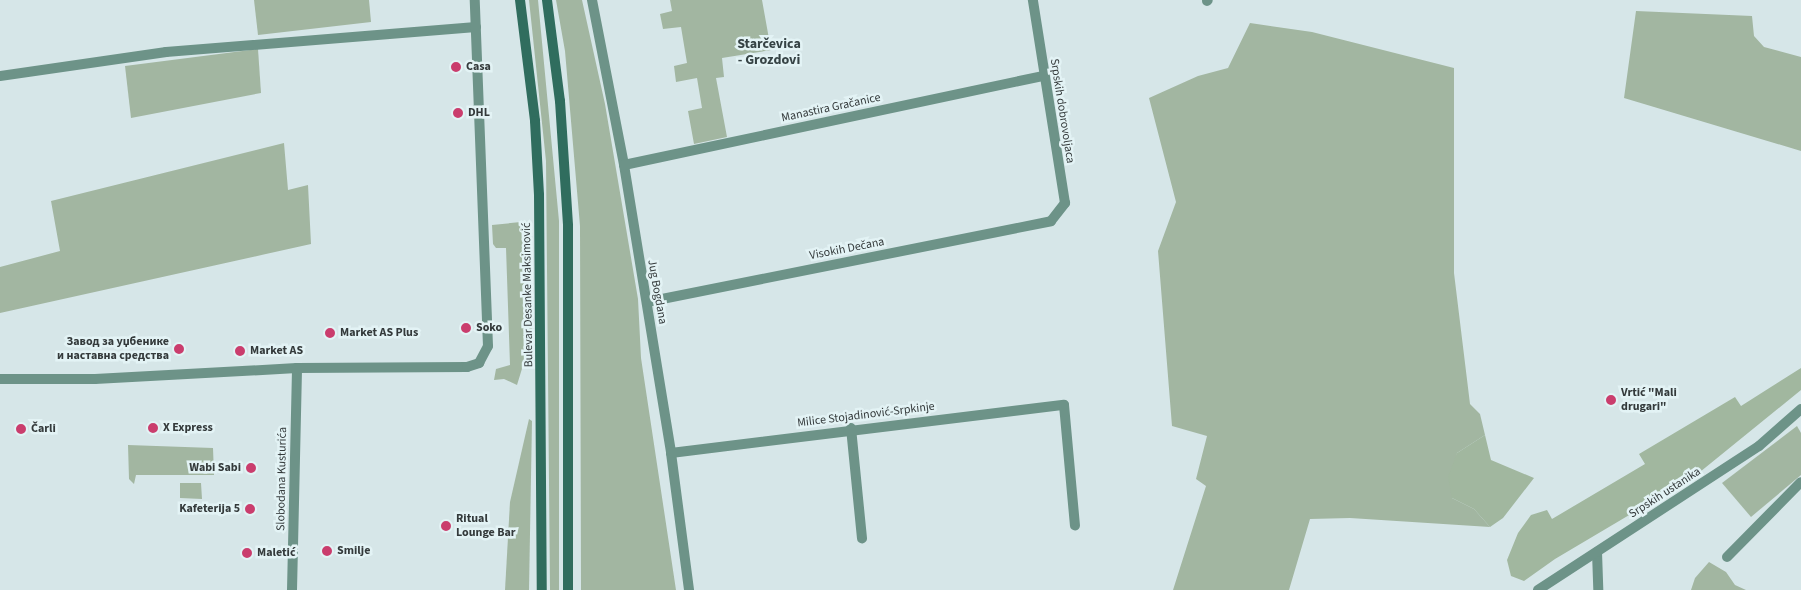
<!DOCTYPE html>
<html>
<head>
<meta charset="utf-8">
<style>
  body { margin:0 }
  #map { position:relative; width:1801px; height:590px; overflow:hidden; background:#d6e6e8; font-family:"Source Sans 3",sans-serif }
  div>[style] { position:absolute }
  .green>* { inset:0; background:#a2b6a1 }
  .forest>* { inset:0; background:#a1b79f }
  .minor>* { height:10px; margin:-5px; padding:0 5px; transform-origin:5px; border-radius:5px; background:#6d9388 }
  .tertiary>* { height:10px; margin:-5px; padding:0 5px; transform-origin:5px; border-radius:5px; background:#6d9388 }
  .secondary>* { height:10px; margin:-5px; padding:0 5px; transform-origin:5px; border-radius:5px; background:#306d5e }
  .dots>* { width:14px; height:14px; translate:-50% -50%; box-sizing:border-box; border:2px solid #e3f3f5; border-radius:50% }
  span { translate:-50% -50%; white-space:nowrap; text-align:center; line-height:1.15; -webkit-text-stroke:5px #e3f3f5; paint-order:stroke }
  .poi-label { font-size:12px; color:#343a3b; font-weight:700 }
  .left { translate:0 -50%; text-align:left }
  .right { translate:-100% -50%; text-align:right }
  .street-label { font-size:12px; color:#343a3b }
  .neighbourhood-label { font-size:14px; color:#364345; font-weight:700 }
</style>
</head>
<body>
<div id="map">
  <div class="green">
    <i style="clip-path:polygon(254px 0,369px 0,371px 22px,258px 35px)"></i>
    <i style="clip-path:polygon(529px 0,538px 0,559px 221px,559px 590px,550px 590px,546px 161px)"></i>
    <i style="clip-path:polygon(556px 0,582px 0,605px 104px,638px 299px,641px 358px,676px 590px,581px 590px,580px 226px,565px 51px)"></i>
    <i style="clip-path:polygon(670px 0,762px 0,771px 50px,722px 58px,724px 77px,716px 78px,727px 137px,694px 144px,688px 111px,702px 108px,697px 78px,676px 82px,674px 66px,687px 63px,681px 27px,663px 29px,660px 14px,672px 11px)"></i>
    <i style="clip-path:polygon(1636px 11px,1752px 16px,1754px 36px,1764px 47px,1801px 57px,1801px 151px,1624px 98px)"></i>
    <i style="clip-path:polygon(1250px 23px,1312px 32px,1454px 68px,1454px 273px,1470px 404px,1480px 414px,1485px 435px,1457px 453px,1452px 498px,1474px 509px,1490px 527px,1350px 518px,1310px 519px,1289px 590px,1173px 590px,1206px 486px,1196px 479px,1207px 436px,1172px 426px,1158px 251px,1176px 202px,1149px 98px,1198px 76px,1228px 68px)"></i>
    <i style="clip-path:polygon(258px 49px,261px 93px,131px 118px,125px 66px)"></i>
    <i style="clip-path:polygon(284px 143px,288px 190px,308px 185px,311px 244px,0 313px,0 267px,60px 251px,51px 201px)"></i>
    <i style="clip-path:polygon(531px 221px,532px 336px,517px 385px,504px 379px,494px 380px,496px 369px,510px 365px,506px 248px,496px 248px,493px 244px,492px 225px)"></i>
    <i style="clip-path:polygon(529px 419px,532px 421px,529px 590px,505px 590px,510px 502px)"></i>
    <i style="clip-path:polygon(1797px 426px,1801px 433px,1801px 475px,1751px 517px,1722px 483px)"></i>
    <i style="clip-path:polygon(128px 445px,213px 448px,214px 475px,136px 475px,134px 484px,129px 479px)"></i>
    <i style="clip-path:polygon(180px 483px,201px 483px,202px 499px,180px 498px)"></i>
    <i style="clip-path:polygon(1709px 562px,1726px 572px,1735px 585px,1746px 590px,1691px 590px,1695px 578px)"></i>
  </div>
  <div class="forest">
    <i style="clip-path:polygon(1801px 368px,1801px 390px,1695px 476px,1555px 559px,1524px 581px,1511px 576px,1507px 560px,1518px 533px,1531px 515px,1547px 510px,1552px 519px,1645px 464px,1639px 454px,1735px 397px,1741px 406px)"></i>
    <i style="clip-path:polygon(1485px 435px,1491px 460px,1534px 478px,1503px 518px,1490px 527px,1474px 509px,1452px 498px,1448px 477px,1457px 453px)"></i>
  </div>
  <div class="minor">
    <i style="left:592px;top:0;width:168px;rotate:79deg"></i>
    <i style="left:624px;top:165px;width:292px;rotate:80.7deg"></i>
    <i style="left:671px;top:453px;width:138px;rotate:82.5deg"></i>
    <i style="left:1207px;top:1px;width:1px;rotate:-45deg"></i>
    <i style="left:0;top:76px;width:168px;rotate:-8.2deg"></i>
    <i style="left:166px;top:52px;width:311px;rotate:-4.6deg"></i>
    <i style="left:624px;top:165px;width:429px;rotate:-12deg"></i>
    <i style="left:647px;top:302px;width:412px;rotate:-11.3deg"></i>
    <i style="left:1051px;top:221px;width:23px;rotate:-52deg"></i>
    <i style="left:1065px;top:203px;width:206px;rotate:-99deg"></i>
    <i style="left:0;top:379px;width:95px"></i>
    <i style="left:95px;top:379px;width:202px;rotate:-3.1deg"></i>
    <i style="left:297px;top:368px;width:170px;rotate:-0.3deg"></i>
    <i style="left:467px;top:367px;width:13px;rotate:-18deg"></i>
    <i style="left:479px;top:363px;width:19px;rotate:-62deg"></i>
    <i style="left:488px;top:346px;width:346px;rotate:-92.2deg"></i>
    <i style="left:851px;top:428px;width:111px;rotate:84.3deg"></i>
    <i style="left:671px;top:453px;width:396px;rotate:-7deg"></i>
    <i style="left:1064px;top:405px;width:121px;rotate:84.8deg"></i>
    <i style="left:1597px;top:552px;width:38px;rotate:88deg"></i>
    <i style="left:1727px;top:557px;width:105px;rotate:-45.4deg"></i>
    <i style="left:292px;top:590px;width:222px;rotate:-88.7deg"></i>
  </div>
  <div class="tertiary">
    <i style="left:1538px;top:590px;width:264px;rotate:-33.1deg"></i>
    <i style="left:1759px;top:446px;width:56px;rotate:-41.4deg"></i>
  </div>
  <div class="secondary">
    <i style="left:520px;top:0;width:122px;rotate:82.9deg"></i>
    <i style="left:535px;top:121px;width:74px;rotate:86.9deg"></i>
    <i style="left:539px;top:195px;width:395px;rotate:89.6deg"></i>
    <i style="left:547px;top:0;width:102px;rotate:82.7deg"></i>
    <i style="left:560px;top:101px;width:125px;rotate:86.3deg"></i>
    <i style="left:568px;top:226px;width:364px;rotate:90deg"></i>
  </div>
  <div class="dots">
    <i style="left:456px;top:67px;background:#ca3d6d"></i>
    <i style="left:458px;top:113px;background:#ca3d6d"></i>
    <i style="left:466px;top:328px;background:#ca3d6d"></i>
    <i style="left:330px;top:333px;background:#ca3d6d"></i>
    <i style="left:179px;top:349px;background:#ca3d6d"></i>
    <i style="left:240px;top:351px;background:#ca3d6d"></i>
    <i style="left:1611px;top:400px;background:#ca3d6d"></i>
    <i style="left:153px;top:428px;background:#ca3d6d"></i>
    <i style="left:21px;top:429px;background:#ca3d6d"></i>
    <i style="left:251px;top:468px;background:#ca3d6d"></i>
    <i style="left:250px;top:509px;background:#ca3d6d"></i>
    <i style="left:446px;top:526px;background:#ca3d6d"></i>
    <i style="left:327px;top:551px;background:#ca3d6d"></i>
    <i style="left:247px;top:553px;background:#ca3d6d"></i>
  </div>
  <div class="poi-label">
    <span class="left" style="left:466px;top:67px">Casa</span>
    <span class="left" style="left:468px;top:113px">DHL</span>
    <span class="left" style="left:476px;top:328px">Soko</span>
    <span class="left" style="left:340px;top:333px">Market AS Plus</span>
    <span class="right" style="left:169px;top:349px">Завод за уџбенике<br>и наставна средства</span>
    <span class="left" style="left:250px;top:351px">Market AS</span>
    <span class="left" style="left:1621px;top:400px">Vrtić "Mali<br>drugari"</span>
    <span class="left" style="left:163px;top:428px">X Express</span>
    <span class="left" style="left:31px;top:429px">Čarli</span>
    <span class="right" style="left:241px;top:468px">Wabi Sabi</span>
    <span class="right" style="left:240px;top:509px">Kafeterija 5</span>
    <span class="left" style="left:456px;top:526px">Ritual<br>Lounge Bar</span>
    <span class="left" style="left:337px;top:551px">Smilje</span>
    <span class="left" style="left:257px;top:553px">Maletić</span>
  </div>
  <div class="street-label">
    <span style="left:831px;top:108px;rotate:-12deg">Manastira Gračanice</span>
    <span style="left:1062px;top:111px;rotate:81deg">Srpskih dobrovoljaca</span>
    <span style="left:847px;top:249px;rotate:-11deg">Visokih Dečana</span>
    <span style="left:657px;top:292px;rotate:80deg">Jug Bogdana</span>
    <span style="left:528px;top:295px;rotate:-91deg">Bulevar Desanke Maksimović</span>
    <span style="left:866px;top:415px;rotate:-7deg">Milice Stojadinović-Srpkinje</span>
    <span style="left:282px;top:479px;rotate:-89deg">Slobodana Kusturića</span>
    <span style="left:1665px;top:493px;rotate:-33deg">Srpskih ustanika</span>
  </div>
  <div class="neighbourhood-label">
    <span style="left:769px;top:52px">Starčevica<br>- Grozdovi</span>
  </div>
</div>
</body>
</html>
